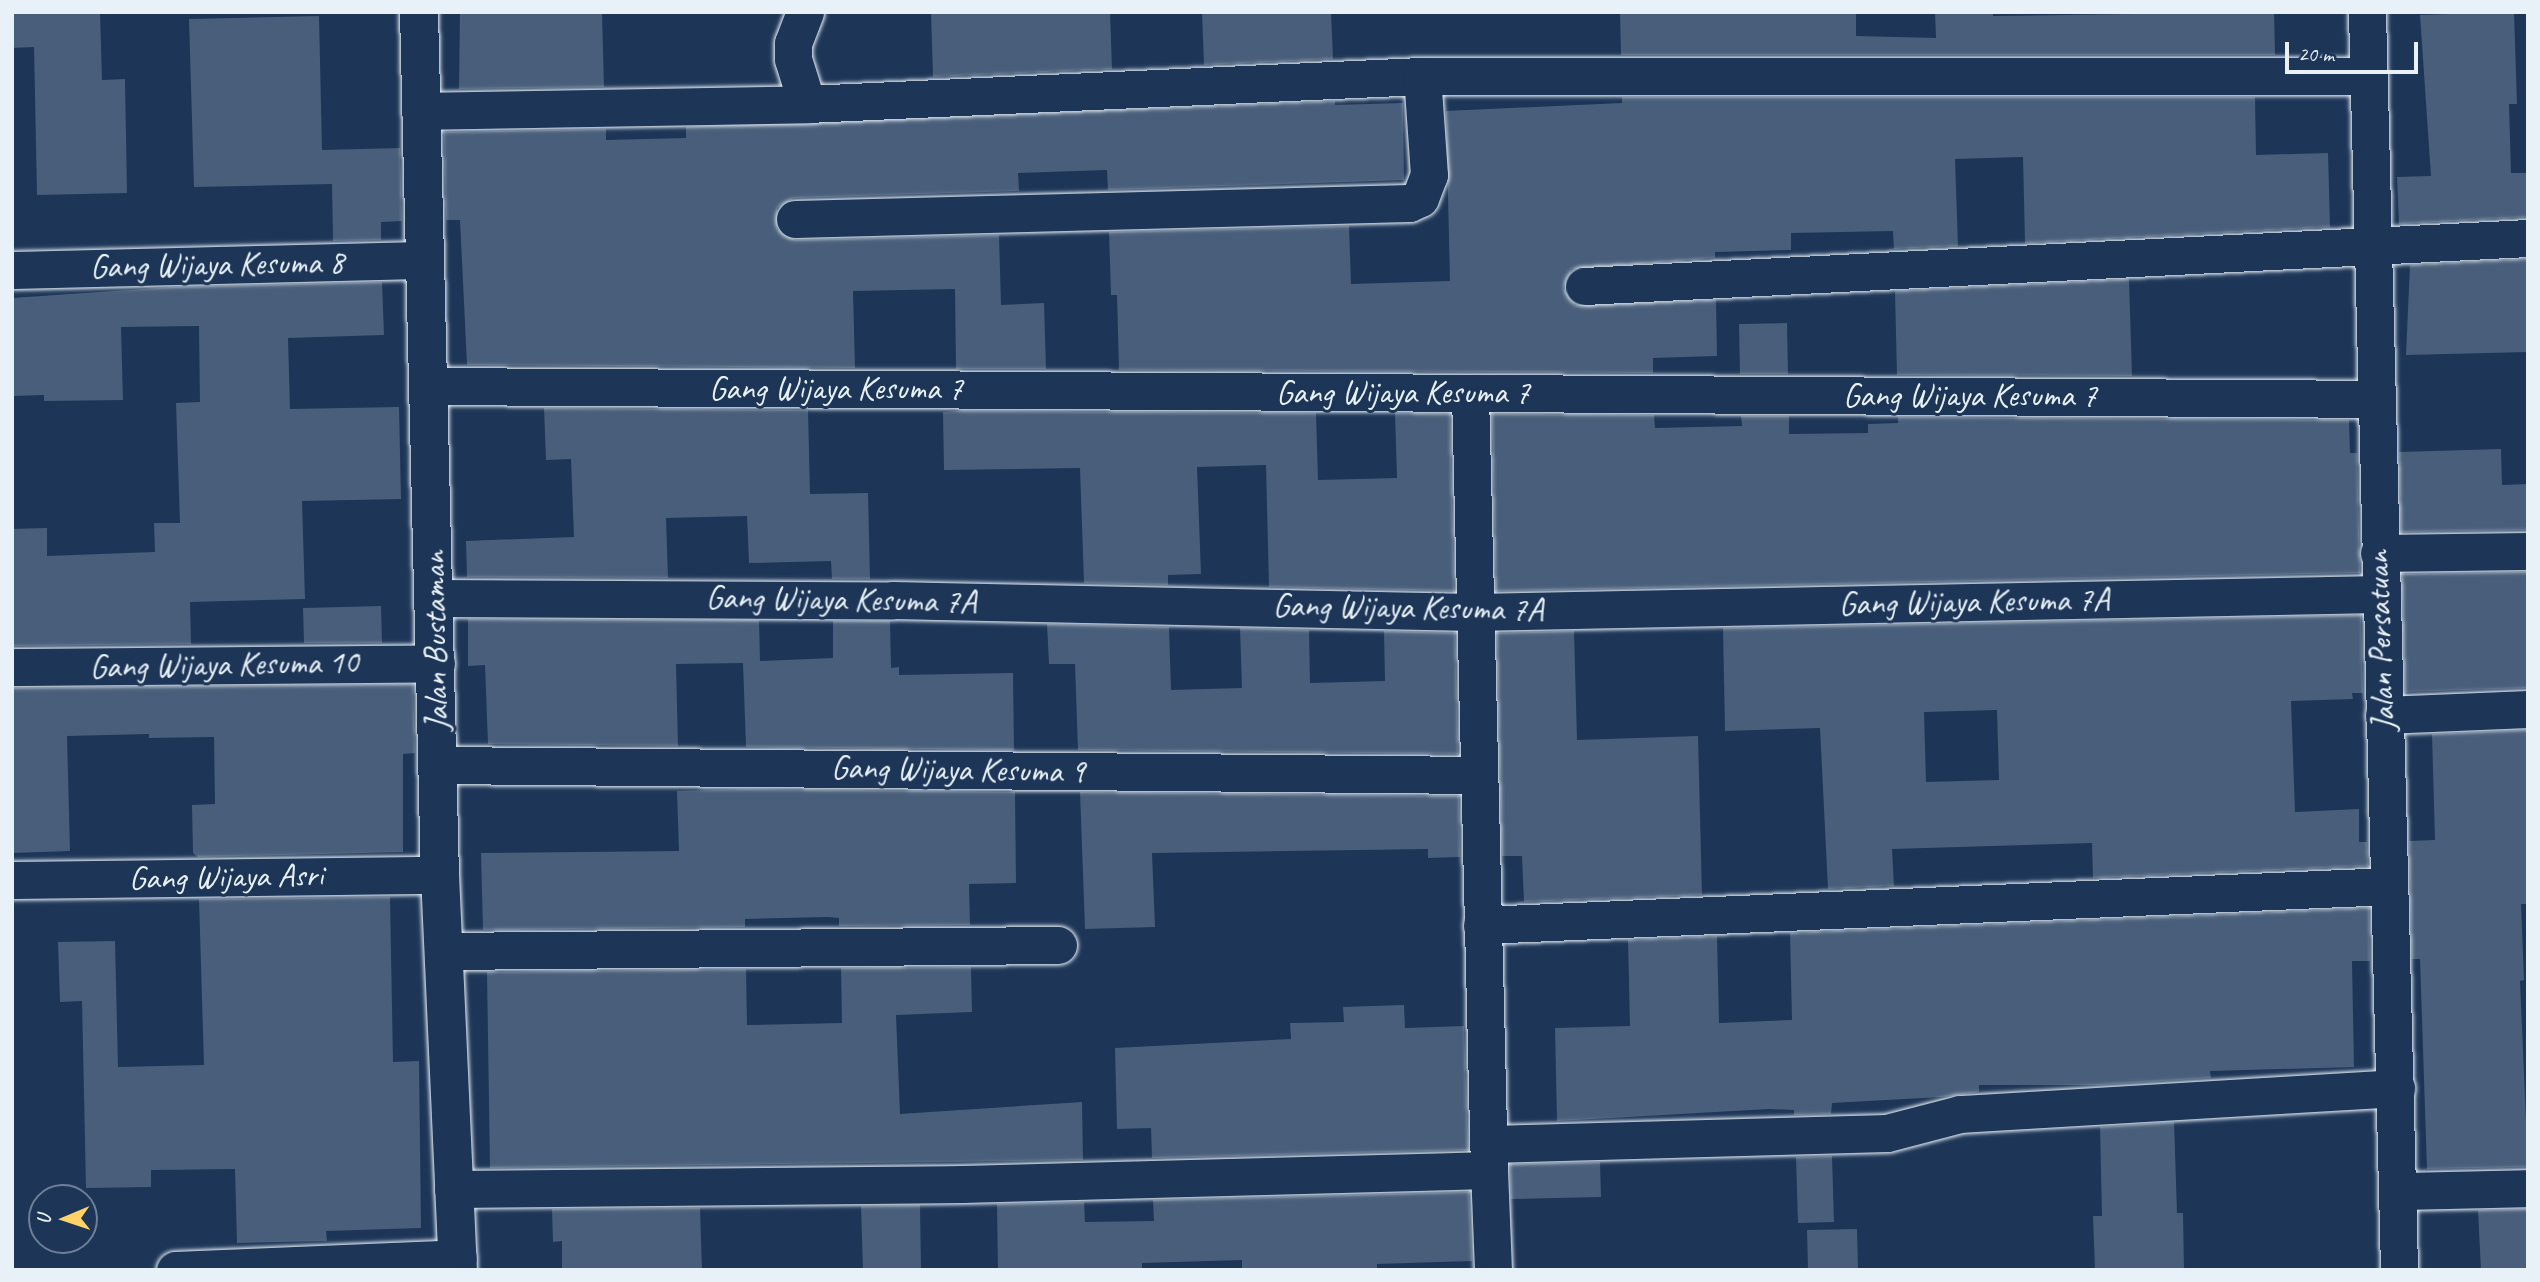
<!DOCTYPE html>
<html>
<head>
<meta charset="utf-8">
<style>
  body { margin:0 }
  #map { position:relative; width:2540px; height:1282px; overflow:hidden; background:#1d3557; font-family:Caveat,sans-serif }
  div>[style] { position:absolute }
  .building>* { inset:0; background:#495e7a }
  .roads { filter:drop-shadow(0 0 2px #e8f1f8) drop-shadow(0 0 2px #e8f1f8) }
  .minor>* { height:37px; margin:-18.5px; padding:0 18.5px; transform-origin:18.5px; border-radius:18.5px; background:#1d3557 }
  .secondary>* { height:38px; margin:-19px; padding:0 19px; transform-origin:19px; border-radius:19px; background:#1d3557 }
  span { translate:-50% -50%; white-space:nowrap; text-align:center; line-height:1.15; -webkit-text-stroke:6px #1d3557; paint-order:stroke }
  .street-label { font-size:33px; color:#e8f1f8 }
  .frame { position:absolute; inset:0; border:14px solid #e8f1f8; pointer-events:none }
  .north { position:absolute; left:28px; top:1184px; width:70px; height:70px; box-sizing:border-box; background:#1d3557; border:2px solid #6e8097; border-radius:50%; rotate:268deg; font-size:19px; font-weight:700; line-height:28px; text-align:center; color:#e8f1f8 }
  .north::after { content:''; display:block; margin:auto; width:24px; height:32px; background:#ffd166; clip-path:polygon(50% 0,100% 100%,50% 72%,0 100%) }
  .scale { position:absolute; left:2285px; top:42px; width:133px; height:32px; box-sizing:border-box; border:4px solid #e8f1f8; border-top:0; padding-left:9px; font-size:21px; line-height:24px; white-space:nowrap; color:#e8f1f8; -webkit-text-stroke:5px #1d3557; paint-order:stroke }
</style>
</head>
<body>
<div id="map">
  <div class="building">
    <i style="clip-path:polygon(12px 12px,100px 12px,102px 80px,125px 79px,127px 193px,37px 195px,34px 47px,12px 48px)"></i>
    <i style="clip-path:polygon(460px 12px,602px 12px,604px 87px,459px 89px)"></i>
    <i style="clip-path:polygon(931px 12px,1110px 12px,1112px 69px,933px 77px)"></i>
    <i style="clip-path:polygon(1202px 12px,1331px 12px,1333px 59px,1204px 65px)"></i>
    <i style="clip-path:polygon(1620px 12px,1856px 12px,1856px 36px,1936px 38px,1935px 12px,1993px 12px,1993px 16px,2274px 12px,2275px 55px,1621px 55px)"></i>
    <i style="clip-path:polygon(2514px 12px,2517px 104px,2509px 104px,2511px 173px,2528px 173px,2528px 217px,2399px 224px,2397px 177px,2431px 176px,2420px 15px)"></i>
    <i style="clip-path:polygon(319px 16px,322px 150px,400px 148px,402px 221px,381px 222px,381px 240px,333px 241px,332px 184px,194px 187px,189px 19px)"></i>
    <i style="clip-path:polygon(1622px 97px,2255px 97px,2256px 155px,2328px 153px,2330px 227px,2025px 243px,2023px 157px,1955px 159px,1958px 246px,1894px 249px,1893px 231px,1791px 233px,1791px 250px,1715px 252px,1715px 258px,1572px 269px,1563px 288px,1575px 305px,1716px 300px,1717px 356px,1653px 358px,1653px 373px,1119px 370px,1117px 295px,1111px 295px,1109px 232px,1349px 226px,1351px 284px,1450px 281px,1446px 111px,1622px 103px)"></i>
    <i style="clip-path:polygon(1335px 101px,1335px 105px,1403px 103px,1404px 180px,1108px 190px,1107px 170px,1018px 173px,1019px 191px,794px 198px,777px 208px,777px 229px,795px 240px,999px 235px,1001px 305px,1044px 303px,1046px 369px,956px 369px,955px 289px,853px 291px,855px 368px,467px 365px,460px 220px,446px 220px,444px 132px,606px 129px,606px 140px,686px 138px,686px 127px)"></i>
    <i style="clip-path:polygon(2528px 259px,2528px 352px,2406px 355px,2410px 265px)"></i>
    <i style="clip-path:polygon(2129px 279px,2132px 376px,1897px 375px,1895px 291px)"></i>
    <i style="clip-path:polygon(382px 282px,384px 335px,288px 338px,290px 409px,399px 407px,401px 499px,302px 501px,305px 599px,190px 602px,191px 644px,12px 646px,12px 529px,47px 528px,47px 556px,155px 552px,154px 523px,180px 523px,176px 403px,200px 402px,199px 326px,121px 327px,123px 400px,44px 401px,44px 395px,12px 396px,12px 298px,174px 287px)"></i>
    <i style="clip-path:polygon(1787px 323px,1788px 374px,1740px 374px,1739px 324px)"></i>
    <i style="clip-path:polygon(544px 408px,808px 410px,810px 494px,868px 493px,870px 579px,832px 579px,831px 561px,749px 563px,747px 516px,666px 518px,668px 578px,467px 577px,466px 541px,574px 537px,571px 459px,546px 460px)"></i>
    <i style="clip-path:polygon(957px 411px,1316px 413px,1318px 480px,1397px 478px,1395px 413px,1450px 414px,1454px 591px,1269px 587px,1266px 465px,1197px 467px,1201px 574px,1168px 575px,1168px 585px,1084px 583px,1080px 468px,944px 470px,943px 412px)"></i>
    <i style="clip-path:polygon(1492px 414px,1654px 415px,1655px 428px,1742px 426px,1741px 416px,1789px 416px,1789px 434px,1868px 433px,1868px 424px,1898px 423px,1898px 417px,2349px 420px,2350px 453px,2357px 453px,2360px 573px,1496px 591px)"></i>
    <i style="clip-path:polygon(2501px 449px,2502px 485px,2528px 484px,2528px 530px,2401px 532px,2399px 452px)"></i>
    <i style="clip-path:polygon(2528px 572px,2528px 688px,2405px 692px,2402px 574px)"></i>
    <i style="clip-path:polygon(381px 606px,382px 643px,304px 643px,303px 608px)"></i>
    <i style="clip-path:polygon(evenodd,2361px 615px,2363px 693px,2352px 693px,2353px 699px,2291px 701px,2295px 812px,2359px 809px,2359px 842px,2367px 842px,2368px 866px,2093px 878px,2092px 843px,1892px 849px,1894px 886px,1828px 889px,1820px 728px,1725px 731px,1723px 628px,2361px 615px,1997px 710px,1999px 780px,1926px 782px,1924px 712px,1997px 710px)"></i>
    <i style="clip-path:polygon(468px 619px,759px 620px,760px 661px,833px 658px,833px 621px,890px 621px,891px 668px,899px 667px,899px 675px,1013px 673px,1014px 750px,746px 747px,743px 663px,676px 664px,678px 746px,488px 744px,485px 665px,468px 666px)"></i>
    <i style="clip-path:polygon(1047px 624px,1169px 627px,1171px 690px,1242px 688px,1240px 628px,1309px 630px,1310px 683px,1385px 681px,1384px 631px,1455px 633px,1458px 754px,1078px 750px,1075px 664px,1049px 664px)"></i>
    <i style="clip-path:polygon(1574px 631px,1577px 740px,1698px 736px,1702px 895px,1524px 902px,1522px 856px,1502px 856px,1497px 633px)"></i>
    <i style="clip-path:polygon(413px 684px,415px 753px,403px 754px,403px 852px,198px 857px,193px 853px,192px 805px,215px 804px,214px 737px,149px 738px,149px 734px,67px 736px,70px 851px,12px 853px,12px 688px)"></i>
    <i style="clip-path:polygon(2528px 730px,2528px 904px,2521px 904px,2524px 980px,2520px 981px,2528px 1167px,2427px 1169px,2420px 959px,2412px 959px,2409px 841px,2435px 840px,2432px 734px)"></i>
    <i style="clip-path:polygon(746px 789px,1015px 792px,1016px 883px,969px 884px,970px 925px,839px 926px,839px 918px,828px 917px,745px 919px,745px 927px,483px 930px,481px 853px,679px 851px,677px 791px)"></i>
    <i style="clip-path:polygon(1080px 792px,1459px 796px,1460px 857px,1428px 858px,1428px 849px,1152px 853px,1155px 927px,1085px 929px)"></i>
    <i style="clip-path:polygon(390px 897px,393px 1062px,419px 1061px,421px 1228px,326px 1231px,327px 1241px,237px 1243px,235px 1169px,151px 1170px,151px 1187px,86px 1188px,82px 1001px,60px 1002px,58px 942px,115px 941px,118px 1067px,204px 1065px,199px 899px)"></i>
    <i style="clip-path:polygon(2369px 908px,2370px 961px,2352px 961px,2354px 1067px,2210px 1071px,2211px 1078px,2099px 1085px,1979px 1085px,1979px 1092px,1941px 1097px,1832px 1103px,1831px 1114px,1794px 1115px,1794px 1110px,1769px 1109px,1557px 1121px,1555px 1028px,1630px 1026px,1628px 940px,1717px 936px,1719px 1023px,1792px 1020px,1790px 933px)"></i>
    <i style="clip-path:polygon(971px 967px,972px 1012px,896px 1015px,900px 1114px,1082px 1102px,1083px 1160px,490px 1168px,487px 972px,746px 969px,747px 1025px,842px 1023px,841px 968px)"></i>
    <i style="clip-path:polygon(1404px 1005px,1405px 1028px,1464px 1026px,1468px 1150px,1152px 1158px,1151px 1128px,1117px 1129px,1115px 1048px,1291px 1039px,1290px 1023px,1344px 1022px,1343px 1007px)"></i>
    <i style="clip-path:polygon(2174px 1122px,2177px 1213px,2183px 1213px,2184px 1270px,2095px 1270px,2093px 1216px,2102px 1216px,2100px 1127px)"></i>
    <i style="clip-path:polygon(1832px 1156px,1834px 1222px,1798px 1223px,1796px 1157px)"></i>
    <i style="clip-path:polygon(1600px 1162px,1601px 1197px,1511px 1199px,1510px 1164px)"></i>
    <i style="clip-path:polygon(1469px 1192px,1472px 1261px,1377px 1264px,1377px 1270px,1242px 1270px,1242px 1260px,1142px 1263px,1142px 1270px,998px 1270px,997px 1204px,1084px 1202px,1085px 1222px,1154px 1221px,1153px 1200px)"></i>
    <i style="clip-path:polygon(920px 1205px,921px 1270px,863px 1270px,861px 1206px)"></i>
    <i style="clip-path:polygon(700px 1208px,702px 1270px,562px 1270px,562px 1241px,553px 1242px,552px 1209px)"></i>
    <i style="clip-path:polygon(2528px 1209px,2528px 1270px,2481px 1270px,2478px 1210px)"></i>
    <i style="clip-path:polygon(1857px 1229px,1858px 1270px,1808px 1270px,1807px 1230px)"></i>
  </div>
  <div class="roads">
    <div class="minor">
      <i style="left:805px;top:12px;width:33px;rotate:111deg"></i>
      <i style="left:793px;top:43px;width:16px;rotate:90deg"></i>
      <i style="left:793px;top:59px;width:47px;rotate:72.7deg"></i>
      <i style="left:2367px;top:12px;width:1258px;rotate:88.54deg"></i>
      <i style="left:420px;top:111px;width:387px;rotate:-1deg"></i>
      <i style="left:807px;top:104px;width:616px;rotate:-2.61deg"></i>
      <i style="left:1422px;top:76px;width:947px"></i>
      <i style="left:795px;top:219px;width:614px;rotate:-1.49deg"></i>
      <i style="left:1409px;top:203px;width:12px;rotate:-24deg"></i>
      <i style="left:1420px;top:198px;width:25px;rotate:-69deg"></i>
      <i style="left:1429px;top:175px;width:99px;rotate:-94deg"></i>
      <i style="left:12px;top:270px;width:410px;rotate:-1.4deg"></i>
      <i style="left:1584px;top:286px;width:945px;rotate:-2.91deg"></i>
      <i style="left:431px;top:386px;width:1944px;rotate:0.38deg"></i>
      <i style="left:1470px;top:393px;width:776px;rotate:88.6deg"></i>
      <i style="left:2379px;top:553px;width:149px;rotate:-0.8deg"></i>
      <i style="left:435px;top:598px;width:458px;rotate:0.3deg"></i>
      <i style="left:893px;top:600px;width:581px;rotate:1.18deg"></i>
      <i style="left:1474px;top:612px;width:906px;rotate:-1.14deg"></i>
      <i style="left:12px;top:667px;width:424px;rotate:-0.5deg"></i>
      <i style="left:2384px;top:715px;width:144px;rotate:-2.4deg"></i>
      <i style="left:438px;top:765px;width:1040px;rotate:0.55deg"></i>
      <i style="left:12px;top:880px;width:428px;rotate:-0.7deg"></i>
      <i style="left:1482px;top:925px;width:908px;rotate:-2.46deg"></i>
      <i style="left:444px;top:951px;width:614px;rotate:-0.56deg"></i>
      <i style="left:1490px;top:1144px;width:397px;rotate:-1.6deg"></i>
      <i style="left:1887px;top:1133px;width:75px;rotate:-14.6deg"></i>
      <i style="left:1960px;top:1114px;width:437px;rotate:-3.4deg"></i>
      <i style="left:453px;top:1189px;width:509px;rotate:-0.56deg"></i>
      <i style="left:962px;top:1184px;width:527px;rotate:-1.52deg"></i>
      <i style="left:1489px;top:1170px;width:100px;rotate:87.7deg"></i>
      <i style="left:2399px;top:1191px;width:129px;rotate:-1.3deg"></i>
      <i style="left:175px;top:1270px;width:283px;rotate:-2.4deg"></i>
    </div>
    <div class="secondary">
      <i style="left:419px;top:12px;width:863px;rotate:88.61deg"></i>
      <i style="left:440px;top:875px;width:395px;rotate:87.4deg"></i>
    </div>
  </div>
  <div class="street-label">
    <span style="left:217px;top:265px;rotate:-1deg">Gang Wijaya Kesuma 8</span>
    <span style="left:836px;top:389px">Gang Wijaya Kesuma 7</span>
    <span style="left:1403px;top:393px">Gang Wijaya Kesuma 7</span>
    <span style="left:1970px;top:396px">Gang Wijaya Kesuma 7</span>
    <span style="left:841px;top:600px;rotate:1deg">Gang Wijaya Kesuma 7A</span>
    <span style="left:1974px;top:602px;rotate:-1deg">Gang Wijaya Kesuma 7A</span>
    <span style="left:1408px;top:608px;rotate:1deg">Gang Wijaya Kesuma 7A</span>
    <span style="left:436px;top:641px;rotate:-91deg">Jalan Bustaman</span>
    <span style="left:2381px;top:641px;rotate:-92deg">Jalan Persatuan</span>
    <span style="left:224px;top:665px;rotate:-1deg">Gang Wijaya Kesuma 10</span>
    <span style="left:958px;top:770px;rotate:1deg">Gang Wijaya Kesuma 9</span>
    <span style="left:226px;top:877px;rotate:-1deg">Gang Wijaya Asri</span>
  </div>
  <div class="frame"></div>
  <div class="north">U</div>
  <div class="scale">20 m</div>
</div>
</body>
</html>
